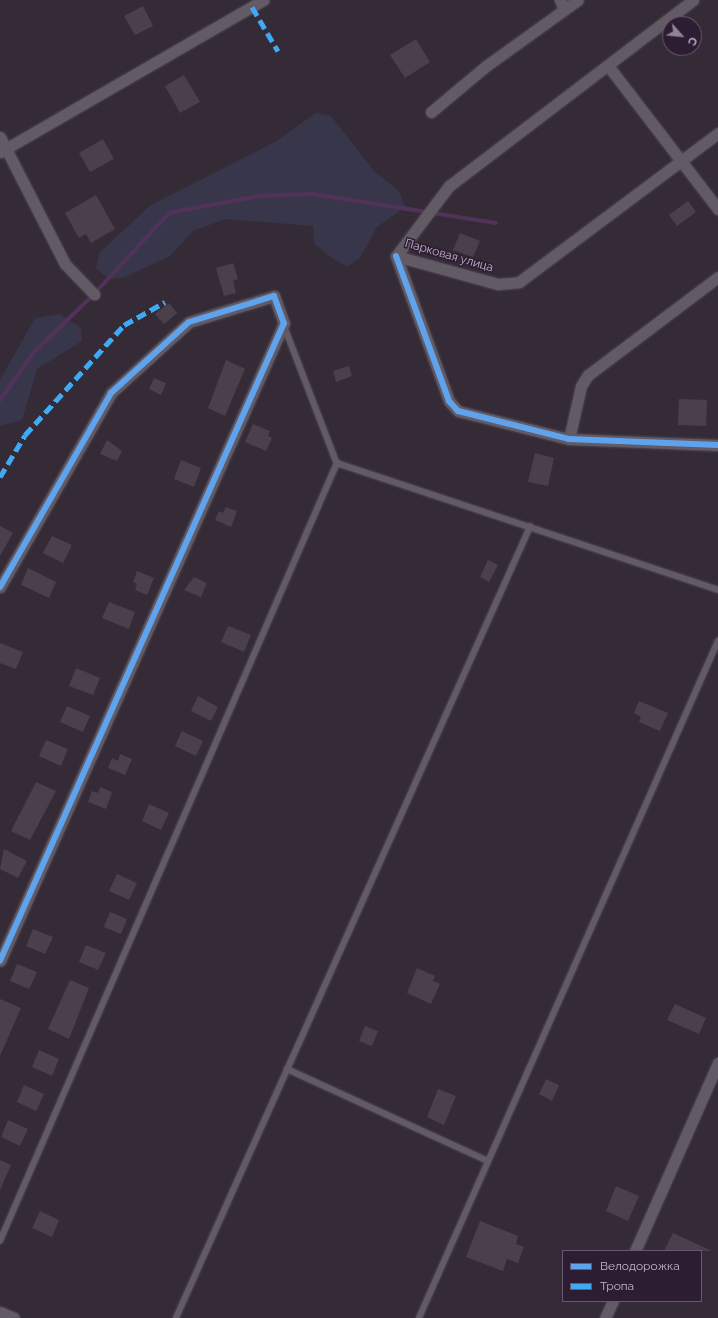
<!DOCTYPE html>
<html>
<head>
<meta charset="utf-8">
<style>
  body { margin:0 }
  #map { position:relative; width:718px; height:1318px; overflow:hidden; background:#342b37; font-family:Raleway,sans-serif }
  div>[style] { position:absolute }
  .green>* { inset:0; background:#38364b }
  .stream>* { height:4px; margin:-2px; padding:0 2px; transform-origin:2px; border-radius:2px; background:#51335a }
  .building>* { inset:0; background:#49404c }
  .roads { filter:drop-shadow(0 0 1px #4e4750) drop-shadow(0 0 1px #4e4750) }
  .lane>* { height:5.5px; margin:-2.75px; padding:0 2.75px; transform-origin:2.75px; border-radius:2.75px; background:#625a65 }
  .street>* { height:11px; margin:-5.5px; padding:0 5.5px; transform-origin:5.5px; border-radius:5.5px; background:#625a65 }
  .quiet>* { height:5px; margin-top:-2.5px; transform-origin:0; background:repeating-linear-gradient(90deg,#3fa9f5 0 10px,transparent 0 15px) }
  .cycleway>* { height:6px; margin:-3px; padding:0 3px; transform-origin:3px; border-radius:3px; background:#60a3ed }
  span { translate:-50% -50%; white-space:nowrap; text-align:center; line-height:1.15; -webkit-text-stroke:3px #2d1d32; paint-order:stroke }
  .street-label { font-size:12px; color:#c4b4c8 }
  .legend { position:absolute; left:562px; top:1250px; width:140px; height:52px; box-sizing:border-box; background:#2d1d32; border:1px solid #69596e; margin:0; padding:5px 7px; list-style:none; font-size:12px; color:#c4b4c8 }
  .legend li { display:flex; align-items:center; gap:8px; height:20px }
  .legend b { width:20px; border:1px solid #69596e }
  .north { position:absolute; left:662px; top:16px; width:40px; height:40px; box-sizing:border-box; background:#2d1d32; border:1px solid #69596e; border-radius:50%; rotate:117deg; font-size:11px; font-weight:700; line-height:16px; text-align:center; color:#c4b4c8 }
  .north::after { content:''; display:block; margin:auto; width:14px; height:18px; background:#928495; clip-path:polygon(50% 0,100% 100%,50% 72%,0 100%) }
</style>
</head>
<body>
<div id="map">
  <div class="green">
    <i style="clip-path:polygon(316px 113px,331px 116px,374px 171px,399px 191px,405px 207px,377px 227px,360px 258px,347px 267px,329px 256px,314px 243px,313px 226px,225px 219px,193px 231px,170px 256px,125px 277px,109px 279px,96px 268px,100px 252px,151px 205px,275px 142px)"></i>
    <i style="clip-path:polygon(60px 314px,81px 328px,82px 341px,37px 369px,22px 420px,0 426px,0 380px,35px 318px)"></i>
  </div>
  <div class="stream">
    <i style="left:0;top:400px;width:59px;rotate:-54.7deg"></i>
    <i style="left:34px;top:352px;width:83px;rotate:-44deg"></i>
    <i style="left:94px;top:294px;width:110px;rotate:-47.2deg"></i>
    <i style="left:169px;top:213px;width:91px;rotate:-10.8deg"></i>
    <i style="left:258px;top:196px;width:55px;rotate:-2.1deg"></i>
    <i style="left:313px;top:194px;width:185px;rotate:9deg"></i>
  </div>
  <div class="building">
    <i style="clip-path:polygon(143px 6px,153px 26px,135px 35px,124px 16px)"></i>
    <i style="clip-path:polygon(416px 39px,430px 62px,405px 78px,390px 55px)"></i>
    <i style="clip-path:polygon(184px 75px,200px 102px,180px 113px,165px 86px)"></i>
    <i style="clip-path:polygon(103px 139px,114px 159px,90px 172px,79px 153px)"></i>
    <i style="clip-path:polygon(96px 195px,115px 229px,91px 243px,86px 234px,79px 238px,65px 213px)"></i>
    <i style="clip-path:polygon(688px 201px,696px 212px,677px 226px,669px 215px)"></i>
    <i style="clip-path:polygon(460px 233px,480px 241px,473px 257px,453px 250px)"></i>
    <i style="clip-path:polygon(233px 263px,238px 279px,233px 281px,236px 293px,224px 296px,216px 268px)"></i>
    <i style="clip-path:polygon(169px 303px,177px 313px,164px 324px,155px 314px)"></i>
    <i style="clip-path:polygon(226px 360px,245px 369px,225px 416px,208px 408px)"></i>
    <i style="clip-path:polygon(349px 366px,352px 376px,336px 382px,333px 371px)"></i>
    <i style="clip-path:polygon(154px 378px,166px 383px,161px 395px,149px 389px)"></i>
    <i style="clip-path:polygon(679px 399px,707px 400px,706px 426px,678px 425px)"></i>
    <i style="clip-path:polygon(253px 424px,270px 431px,268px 436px,272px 438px,266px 451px,245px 442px)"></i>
    <i style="clip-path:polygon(107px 440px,122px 451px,117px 461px,100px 454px)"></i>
    <i style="clip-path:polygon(535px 453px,554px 458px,548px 486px,528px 482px)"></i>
    <i style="clip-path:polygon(181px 460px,201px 468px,194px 487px,174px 479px)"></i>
    <i style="clip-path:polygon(226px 507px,237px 511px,231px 527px,215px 520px,219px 511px,223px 513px)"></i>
    <i style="clip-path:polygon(0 526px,13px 533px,0 556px)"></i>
    <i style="clip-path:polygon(52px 536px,72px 545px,63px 563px,43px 553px)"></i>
    <i style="clip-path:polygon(488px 560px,498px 565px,489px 582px,480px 577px)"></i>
    <i style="clip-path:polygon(28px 568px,56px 582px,49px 598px,21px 585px)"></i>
    <i style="clip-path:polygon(137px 571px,154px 578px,147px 595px,135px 590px,137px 584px,133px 582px)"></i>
    <i style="clip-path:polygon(194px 577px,207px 583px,201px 597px,184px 590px)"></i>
    <i style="clip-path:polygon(109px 602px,135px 612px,129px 629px,102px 618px)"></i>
    <i style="clip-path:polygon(228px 626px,251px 635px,244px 652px,221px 642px)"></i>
    <i style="clip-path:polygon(0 643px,23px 652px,16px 669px,0 663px)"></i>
    <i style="clip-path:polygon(76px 668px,100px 678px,93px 695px,69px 686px)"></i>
    <i style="clip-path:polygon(198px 696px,218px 707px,211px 721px,191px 711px)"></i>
    <i style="clip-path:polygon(639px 701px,668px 713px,660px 731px,639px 722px,641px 717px,634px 713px)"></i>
    <i style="clip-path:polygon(67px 706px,90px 716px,83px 732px,60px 722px)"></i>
    <i style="clip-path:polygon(182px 731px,203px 741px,196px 756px,175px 746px)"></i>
    <i style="clip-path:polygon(46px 740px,68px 749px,61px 766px,39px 756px)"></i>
    <i style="clip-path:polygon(120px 754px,132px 759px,125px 775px,108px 768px,112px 758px,118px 761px)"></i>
    <i style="clip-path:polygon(36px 782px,56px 791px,30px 840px,11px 831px)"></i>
    <i style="clip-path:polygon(100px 787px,112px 792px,106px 809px,88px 802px,92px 791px,98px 793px)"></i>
    <i style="clip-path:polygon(149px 804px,169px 813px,161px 830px,142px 821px)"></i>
    <i style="clip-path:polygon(4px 849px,27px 861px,18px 878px,0 869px)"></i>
    <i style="clip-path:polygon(117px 874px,137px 883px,129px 900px,109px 891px)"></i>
    <i style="clip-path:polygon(110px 912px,127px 919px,121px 934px,104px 927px)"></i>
    <i style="clip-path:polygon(33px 929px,53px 937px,45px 954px,26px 946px)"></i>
    <i style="clip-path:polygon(86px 945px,106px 953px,98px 970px,79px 962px)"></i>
    <i style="clip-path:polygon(17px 964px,37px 972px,29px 989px,10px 981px)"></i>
    <i style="clip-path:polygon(417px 968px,435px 976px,433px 981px,440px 984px,431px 1004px,407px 993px)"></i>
    <i style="clip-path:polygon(70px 980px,89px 988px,69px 1039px,48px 1029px)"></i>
    <i style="clip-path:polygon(0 999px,21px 1008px,0 1056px)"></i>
    <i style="clip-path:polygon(675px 1004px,706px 1018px,699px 1034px,667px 1020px)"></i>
    <i style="clip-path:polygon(365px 1026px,378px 1031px,372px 1046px,359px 1041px)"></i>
    <i style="clip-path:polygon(39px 1050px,59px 1059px,52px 1076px,32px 1067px)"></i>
    <i style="clip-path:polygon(546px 1079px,559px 1085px,552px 1101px,539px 1094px)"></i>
    <i style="clip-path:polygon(24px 1085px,44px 1094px,36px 1111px,17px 1102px)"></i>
    <i style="clip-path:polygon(438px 1089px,456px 1096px,444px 1125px,427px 1117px)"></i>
    <i style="clip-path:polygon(8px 1120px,28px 1129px,20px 1146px,1px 1137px)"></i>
    <i style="clip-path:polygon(0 1160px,11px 1165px,0 1190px)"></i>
    <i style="clip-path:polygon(616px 1186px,639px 1196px,628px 1221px,606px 1211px)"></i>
    <i style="clip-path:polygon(40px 1211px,59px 1220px,52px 1237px,32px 1228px)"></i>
    <i style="clip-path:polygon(480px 1221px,518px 1236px,516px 1244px,524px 1247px,518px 1263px,507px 1259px,503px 1271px,466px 1257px)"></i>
    <i style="clip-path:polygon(673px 1233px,712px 1251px,664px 1251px)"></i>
  </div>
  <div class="roads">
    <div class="lane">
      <i style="left:284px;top:325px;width:148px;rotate:69deg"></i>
      <i style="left:337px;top:463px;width:402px;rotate:18.4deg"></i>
      <i style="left:287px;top:1069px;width:221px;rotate:24.6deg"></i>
      <i style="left:0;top:1241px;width:848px;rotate:-66.58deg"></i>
      <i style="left:176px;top:1318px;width:867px;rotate:-65.89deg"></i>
      <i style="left:419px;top:1318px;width:740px;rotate:-66.17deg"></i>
    </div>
    <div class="street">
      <i style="left:560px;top:0;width:10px;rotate:66deg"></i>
      <i style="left:609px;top:67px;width:179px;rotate:52.5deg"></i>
      <i style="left:431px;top:112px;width:72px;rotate:-39.9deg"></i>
      <i style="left:486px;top:66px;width:113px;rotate:-35.7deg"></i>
      <i style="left:0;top:137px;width:143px;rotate:62.9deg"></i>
      <i style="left:65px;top:264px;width:42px;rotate:46deg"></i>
      <i style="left:0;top:152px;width:304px;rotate:-30deg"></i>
      <i style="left:396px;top:256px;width:154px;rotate:69.9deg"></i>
      <i style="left:449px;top:401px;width:13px;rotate:48deg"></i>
      <i style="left:458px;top:411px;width:114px;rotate:14.2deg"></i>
      <i style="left:569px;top:439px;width:149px;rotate:2.3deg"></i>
      <i style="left:396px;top:256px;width:88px;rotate:-52.9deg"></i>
      <i style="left:449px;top:186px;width:307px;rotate:-37.3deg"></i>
      <i style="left:396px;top:256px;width:106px;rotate:15.4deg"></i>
      <i style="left:498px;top:284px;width:21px;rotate:-5deg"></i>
      <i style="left:519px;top:282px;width:249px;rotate:-36.8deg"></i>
      <i style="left:569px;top:439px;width:54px;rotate:-77.2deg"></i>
      <i style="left:581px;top:386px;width:13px;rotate:-58deg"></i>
      <i style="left:588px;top:375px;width:163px;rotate:-37deg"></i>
      <i style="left:0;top:587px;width:224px;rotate:-60.2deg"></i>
      <i style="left:111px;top:393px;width:105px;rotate:-42.3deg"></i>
      <i style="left:189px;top:322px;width:89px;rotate:-17deg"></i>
      <i style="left:274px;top:296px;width:29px;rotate:70deg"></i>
      <i style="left:284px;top:323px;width:698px;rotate:114deg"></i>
      <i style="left:635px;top:1251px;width:206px;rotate:-66.2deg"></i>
      <i style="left:0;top:1312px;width:15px;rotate:23deg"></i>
      <i style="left:605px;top:1318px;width:19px;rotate:-65deg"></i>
    </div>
  </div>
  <div class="quiet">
    <i style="left:252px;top:7px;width:51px;rotate:59.4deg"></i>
    <i style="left:0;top:477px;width:49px;rotate:-59.2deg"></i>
    <i style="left:25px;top:435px;width:148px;rotate:-48deg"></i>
    <i style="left:124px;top:325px;width:47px;rotate:-29.3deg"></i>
  </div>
  <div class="cycleway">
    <i style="left:396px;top:256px;width:154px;rotate:69.9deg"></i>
    <i style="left:449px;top:401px;width:13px;rotate:48deg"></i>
    <i style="left:458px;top:411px;width:114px;rotate:14.2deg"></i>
    <i style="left:569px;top:439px;width:149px;rotate:2.3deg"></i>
    <i style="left:0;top:587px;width:224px;rotate:-60.2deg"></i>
    <i style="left:111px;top:393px;width:105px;rotate:-42.3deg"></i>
    <i style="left:189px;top:322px;width:89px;rotate:-17deg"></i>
    <i style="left:274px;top:296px;width:29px;rotate:70deg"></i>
    <i style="left:284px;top:323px;width:698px;rotate:114deg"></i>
  </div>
  <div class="street-label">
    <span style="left:449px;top:256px;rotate:16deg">Парковая улица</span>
  </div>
  <ul class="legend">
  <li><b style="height:5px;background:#60a3ed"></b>Велодорожка</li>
  <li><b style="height:5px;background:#3fa9f5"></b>Тропа</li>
  </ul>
  <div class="north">С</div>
</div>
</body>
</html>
